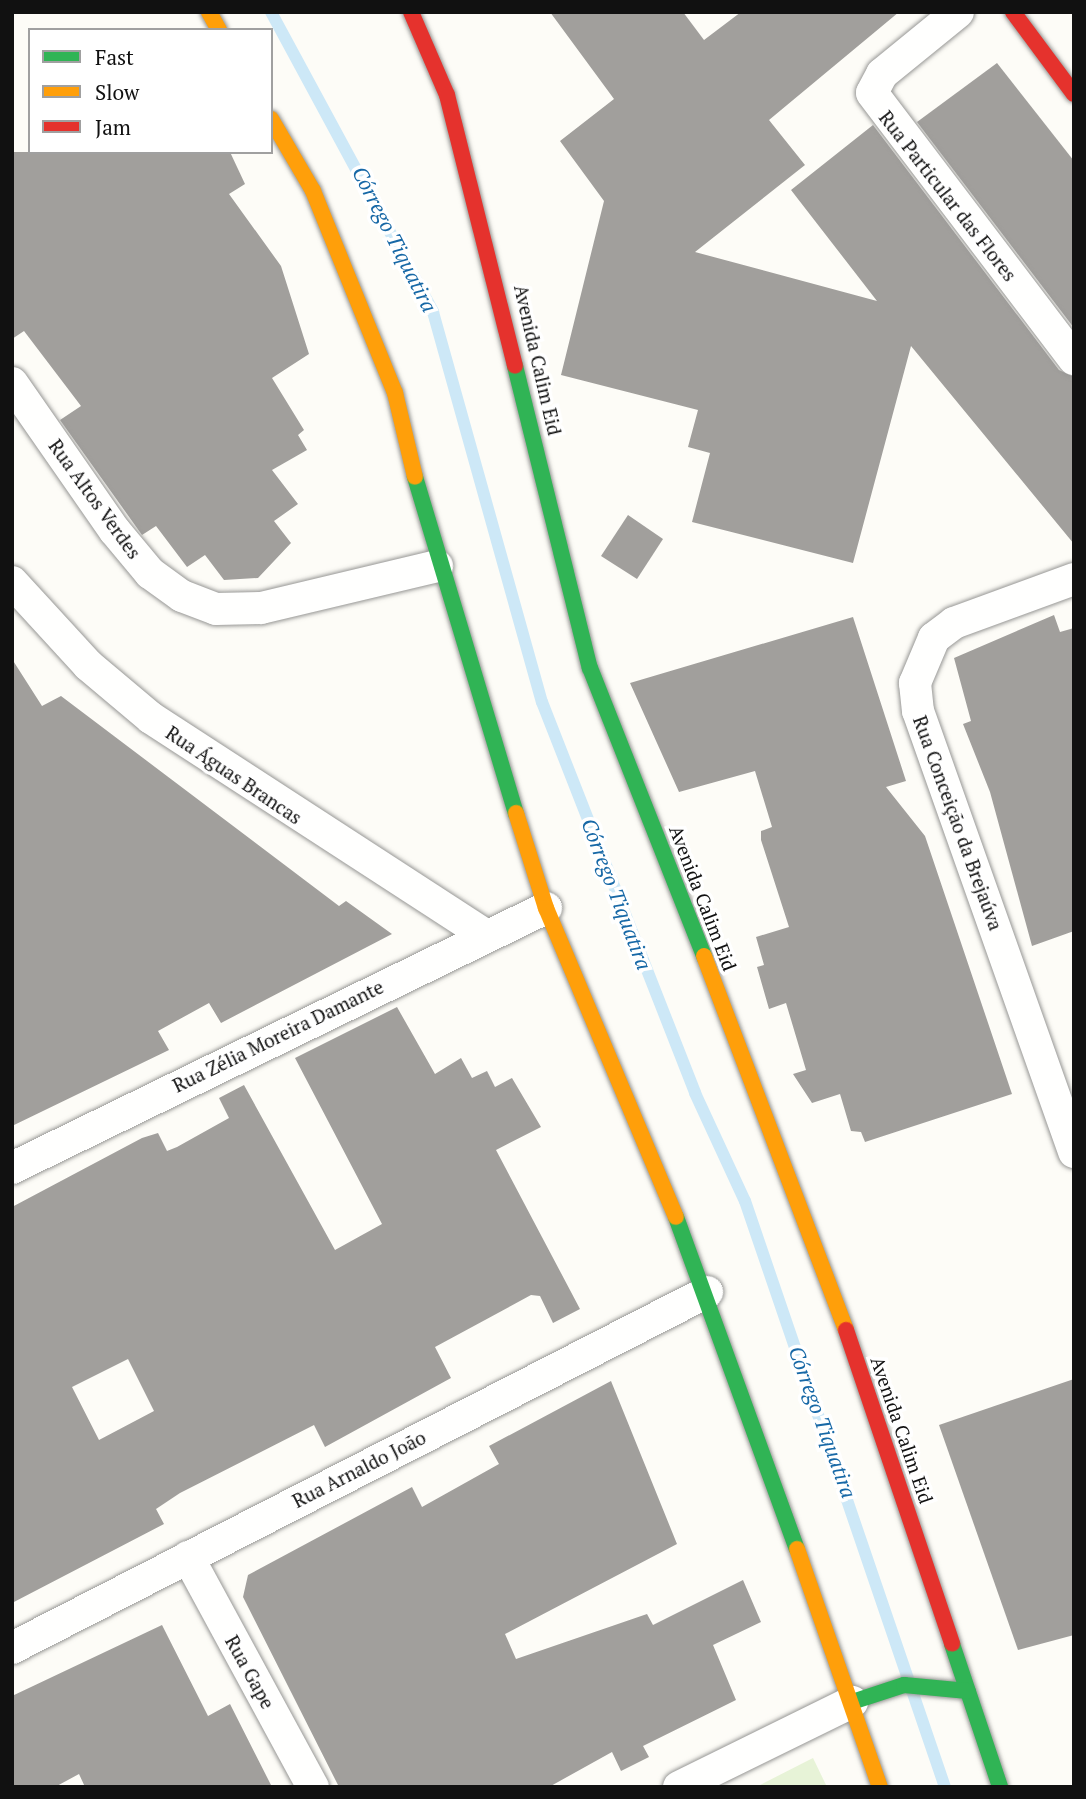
<!DOCTYPE html>
<html>
<head>
<meta charset="utf-8">
<style>
  body { margin:0 }
  #map { position:relative; width:1086px; height:1799px; overflow:hidden; background:#fdfcf7; font-family:"PT Serif",serif }
  div>[style] { position:absolute }
  .green>* { inset:0; background:#e7f3d7 }
  .stream>* { height:12px; margin:-6px; padding:0 6px; transform-origin:6px; border-radius:6px; background:#cde8f7 }
  .building>* { inset:0; background:#a19f9c }
  .roads { filter:drop-shadow(0 0 2px #979795) drop-shadow(0 0 2px #979795) }
  .street>* { height:32px; margin:-16px; padding:0 16px; transform-origin:16px; border-radius:16px; background:#fffffe }
  .fast>* { height:16px; margin:-8px; padding:0 8px; transform-origin:8px; border-radius:8px; background:#30b455 }
  .slow>* { height:16px; margin:-8px; padding:0 8px; transform-origin:8px; border-radius:8px; background:#ff9f0a }
  .jam>* { height:16px; margin:-8px; padding:0 8px; transform-origin:8px; border-radius:8px; background:#e5322d }
  span { translate:-50% -50%; white-space:nowrap; text-align:center; line-height:1.15; -webkit-text-stroke:7px #fff; paint-order:stroke }
  .street-label { font-size:19px; color:#111 }
  .water-label { font-size:21px; color:#1768a6; font-style:italic }
  .frame { position:absolute; inset:0; border:14px solid #111; pointer-events:none }
  .legend { position:absolute; left:28px; top:28px; width:245px; height:126px; box-sizing:border-box; background:#fff; border:2px solid #a0a0a0; margin:0; padding:9px 12px; list-style:none; font-size:21px; color:#111 }
  .legend li { display:flex; align-items:center; gap:14px; height:35px }
  .legend b { width:35px; border:2px solid #a0a0a0 }
</style>
</head>
<body>
<div id="map">
  <div class="green">
    <i style="clip-path:polygon(813px 1758px,827px 1787px,756px 1787px,809px 1760px)"></i>
  </div>
  <div class="stream">
    <i style="left:271px;top:12px;width:341px;rotate:61.6deg"></i>
    <i style="left:433px;top:312px;width:405px;rotate:74.4deg"></i>
    <i style="left:542px;top:702px;width:420px;rotate:68.6deg"></i>
    <i style="left:695px;top:1093px;width:119px;rotate:65.2deg"></i>
    <i style="left:745px;top:1201px;width:619px;rotate:71.16deg"></i>
  </div>
  <div class="building">
    <i style="clip-path:polygon(550px 12px,683px 12px,704px 40px,741px 12px,899px 12px,769px 120px,805px 165px,695px 252px,877px 301px,791px 190px,873px 125px,1059px 370px,1074px 377px,1074px 544px,911px 346px,853px 563px,692px 522px,710px 453px,688px 447px,698px 410px,561px 375px,604px 201px,560px 141px,614px 99px)"></i>
    <i style="clip-path:polygon(997px 63px,1074px 161px,1074px 328px,917px 122px)"></i>
    <i style="clip-path:polygon(12px 152px,230px 152px,245px 184px,229px 194px,281px 266px,309px 354px,272px 378px,304px 430px,298px 435px,307px 450px,272px 470px,298px 504px,274px 521px,291px 543px,258px 578px,224px 580px,205px 555px,187px 567px,156px 526px,142px 535px,60px 420px,81px 406px,24px 331px,12px 339px)"></i>
    <i style="clip-path:polygon(628px 515px,663px 539px,637px 579px,601px 556px)"></i>
    <i style="clip-path:polygon(1054px 615px,1060px 632px,1074px 628px,1074px 931px,1032px 946px,990px 792px,963px 724px,971px 721px,954px 658px)"></i>
    <i style="clip-path:polygon(853px 617px,906px 781px,886px 787px,925px 836px,1012px 1094px,865px 1142px,861px 1132px,851px 1131px,840px 1094px,812px 1103px,793px 1074px,806px 1070px,786px 1003px,769px 1009px,757px 967px,764px 965px,756px 937px,789px 927px,761px 840px,761px 831px,772px 827px,755px 771px,679px 792px,630px 683px)"></i>
    <i style="clip-path:polygon(12px 659px,42px 706px,61px 696px,339px 906px,346px 901px,392px 934px,221px 1023px,209px 1003px,158px 1031px,169px 1050px,12px 1126px)"></i>
    <i style="clip-path:polygon(evenodd,397px 1007px,435px 1074px,461px 1058px,472px 1078px,487px 1071px,495px 1087px,512px 1078px,541px 1127px,496px 1150px,580px 1309px,553px 1323px,540px 1296px,531px 1295px,435px 1347px,451px 1378px,325px 1447px,314px 1425px,180px 1493px,156px 1509px,164px 1524px,12px 1603px,12px 1207px,142px 1138px,158px 1133px,167px 1151px,177px 1147px,229px 1118px,219px 1098px,244px 1085px,335px 1250px,382px 1224px,295px 1058px,397px 1007px,128px 1359px,154px 1411px,99px 1440px,72px 1387px,128px 1359px)"></i>
    <i style="clip-path:polygon(1074px 1379px,1074px 1635px,1018px 1650px,939px 1425px)"></i>
    <i style="clip-path:polygon(611px 1381px,677px 1544px,505px 1634px,516px 1659px,647px 1614px,653px 1625px,743px 1580px,761px 1622px,713px 1645px,736px 1700px,643px 1746px,649px 1757px,621px 1771px,612px 1752px,549px 1787px,339px 1787px,243px 1597px,248px 1575px,412px 1487px,422px 1507px,499px 1464px,489px 1446px)"></i>
    <i style="clip-path:polygon(162px 1625px,208px 1716px,230px 1704px,272px 1787px,85px 1787px,79px 1774px,55px 1787px,12px 1787px,12px 1696px)"></i>
  </div>
  <div class="roads">
    <div class="street">
      <i style="left:958px;top:12px;width:98px;rotate:140.8deg"></i>
      <i style="left:882px;top:74px;width:21px;rotate:118deg"></i>
      <i style="left:872px;top:93px;width:334px;rotate:52.8deg"></i>
      <i style="left:12px;top:383px;width:180px;rotate:55.2deg"></i>
      <i style="left:115px;top:531px;width:55px;rotate:50.2deg"></i>
      <i style="left:150px;top:573px;width:39px;rotate:36deg"></i>
      <i style="left:182px;top:596px;width:36px;rotate:21deg"></i>
      <i style="left:216px;top:609px;width:45px;rotate:-1.3deg"></i>
      <i style="left:261px;top:608px;width:181px;rotate:-13.4deg"></i>
      <i style="left:1074px;top:579px;width:128px;rotate:159.9deg"></i>
      <i style="left:954px;top:623px;width:25px;rotate:143deg"></i>
      <i style="left:934px;top:638px;width:49px;rotate:112.9deg"></i>
      <i style="left:915px;top:683px;width:28px;rotate:84deg"></i>
      <i style="left:918px;top:711px;width:468px;rotate:70.5deg"></i>
      <i style="left:12px;top:582px;width:113px;rotate:47.5deg"></i>
      <i style="left:88px;top:665px;width:82px;rotate:40.1deg"></i>
      <i style="left:151px;top:718px;width:396px;rotate:33deg"></i>
      <i style="left:12px;top:1168px;width:594px;rotate:-25.96deg"></i>
      <i style="left:188px;top:1557px;width:262px;rotate:61.5deg"></i>
      <i style="left:12px;top:1648px;width:781px;rotate:-27.12deg"></i>
      <i style="left:679px;top:1787px;width:193px;rotate:-26.2deg"></i>
    </div>
    <div class="fast">
      <i style="left:515px;top:366px;width:311px;rotate:76.1deg"></i>
      <i style="left:590px;top:668px;width:310px;rotate:68.4deg"></i>
      <i style="left:415px;top:477px;width:351px;rotate:73.3deg"></i>
      <i style="left:676px;top:1217px;width:353px;rotate:70deg"></i>
      <i style="left:952px;top:1644px;width:151px;rotate:71.4deg"></i>
      <i style="left:852px;top:1702px;width:55px;rotate:-18.1deg"></i>
      <i style="left:904px;top:1685px;width:64px;rotate:5.4deg"></i>
    </div>
    <div class="slow">
      <i style="left:209px;top:12px;width:21px;rotate:61deg"></i>
      <i style="left:271px;top:119px;width:83px;rotate:59.7deg"></i>
      <i style="left:313px;top:191px;width:218px;rotate:67.9deg"></i>
      <i style="left:395px;top:393px;width:86px;rotate:76.6deg"></i>
      <i style="left:516px;top:813px;width:100px;rotate:72.5deg"></i>
      <i style="left:546px;top:908px;width:335px;rotate:67.2deg"></i>
      <i style="left:704px;top:956px;width:400px;rotate:69.2deg"></i>
      <i style="left:797px;top:1549px;width:252px;rotate:70.8deg"></i>
    </div>
    <div class="jam">
      <i style="left:411px;top:12px;width:90px;rotate:66.6deg"></i>
      <i style="left:447px;top:95px;width:279px;rotate:75.9deg"></i>
      <i style="left:1013px;top:12px;width:102px;rotate:53.4deg"></i>
      <i style="left:846px;top:1330px;width:331px;rotate:71.3deg"></i>
    </div>
  </div>
  <div class="street-label">
    <span style="left:948px;top:196px;rotate:52deg">Rua Particular das Flores</span>
    <span style="left:538px;top:360px;rotate:77deg">Avenida Calim Eid</span>
    <span style="left:95px;top:499px;rotate:54deg">Rua Altos Verdes</span>
    <span style="left:234px;top:775px;rotate:34deg">Rua Águas Brancas</span>
    <span style="left:958px;top:823px;rotate:70deg">Rua Conceição da Brejaúva</span>
    <span style="left:703px;top:898px;rotate:69deg">Avenida Calim Eid</span>
    <span style="left:278px;top:1036px;rotate:-26deg">Rua Zélia Moreira Damante</span>
    <span style="left:902px;top:1430px;rotate:71deg">Avenida Calim Eid</span>
    <span style="left:359px;top:1469px;rotate:-27deg">Rua Arnaldo João</span>
    <span style="left:250px;top:1672px;rotate:61deg">Rua Gape</span>
  </div>
  <div class="water-label">
    <span style="left:395px;top:239px;rotate:63deg">Córrego Tiquatira</span>
    <span style="left:617px;top:894px;rotate:69deg">Córrego Tiquatira</span>
    <span style="left:823px;top:1422px;rotate:70deg">Córrego Tiquatira</span>
  </div>
  <div class="frame"></div>
  <ul class="legend">
  <li><b style="height:9px;background:#30b455"></b>Fast</li>
  <li><b style="height:9px;background:#ff9f0a"></b>Slow</li>
  <li><b style="height:9px;background:#e5322d"></b>Jam</li>
  </ul>
</div>
</body>
</html>
